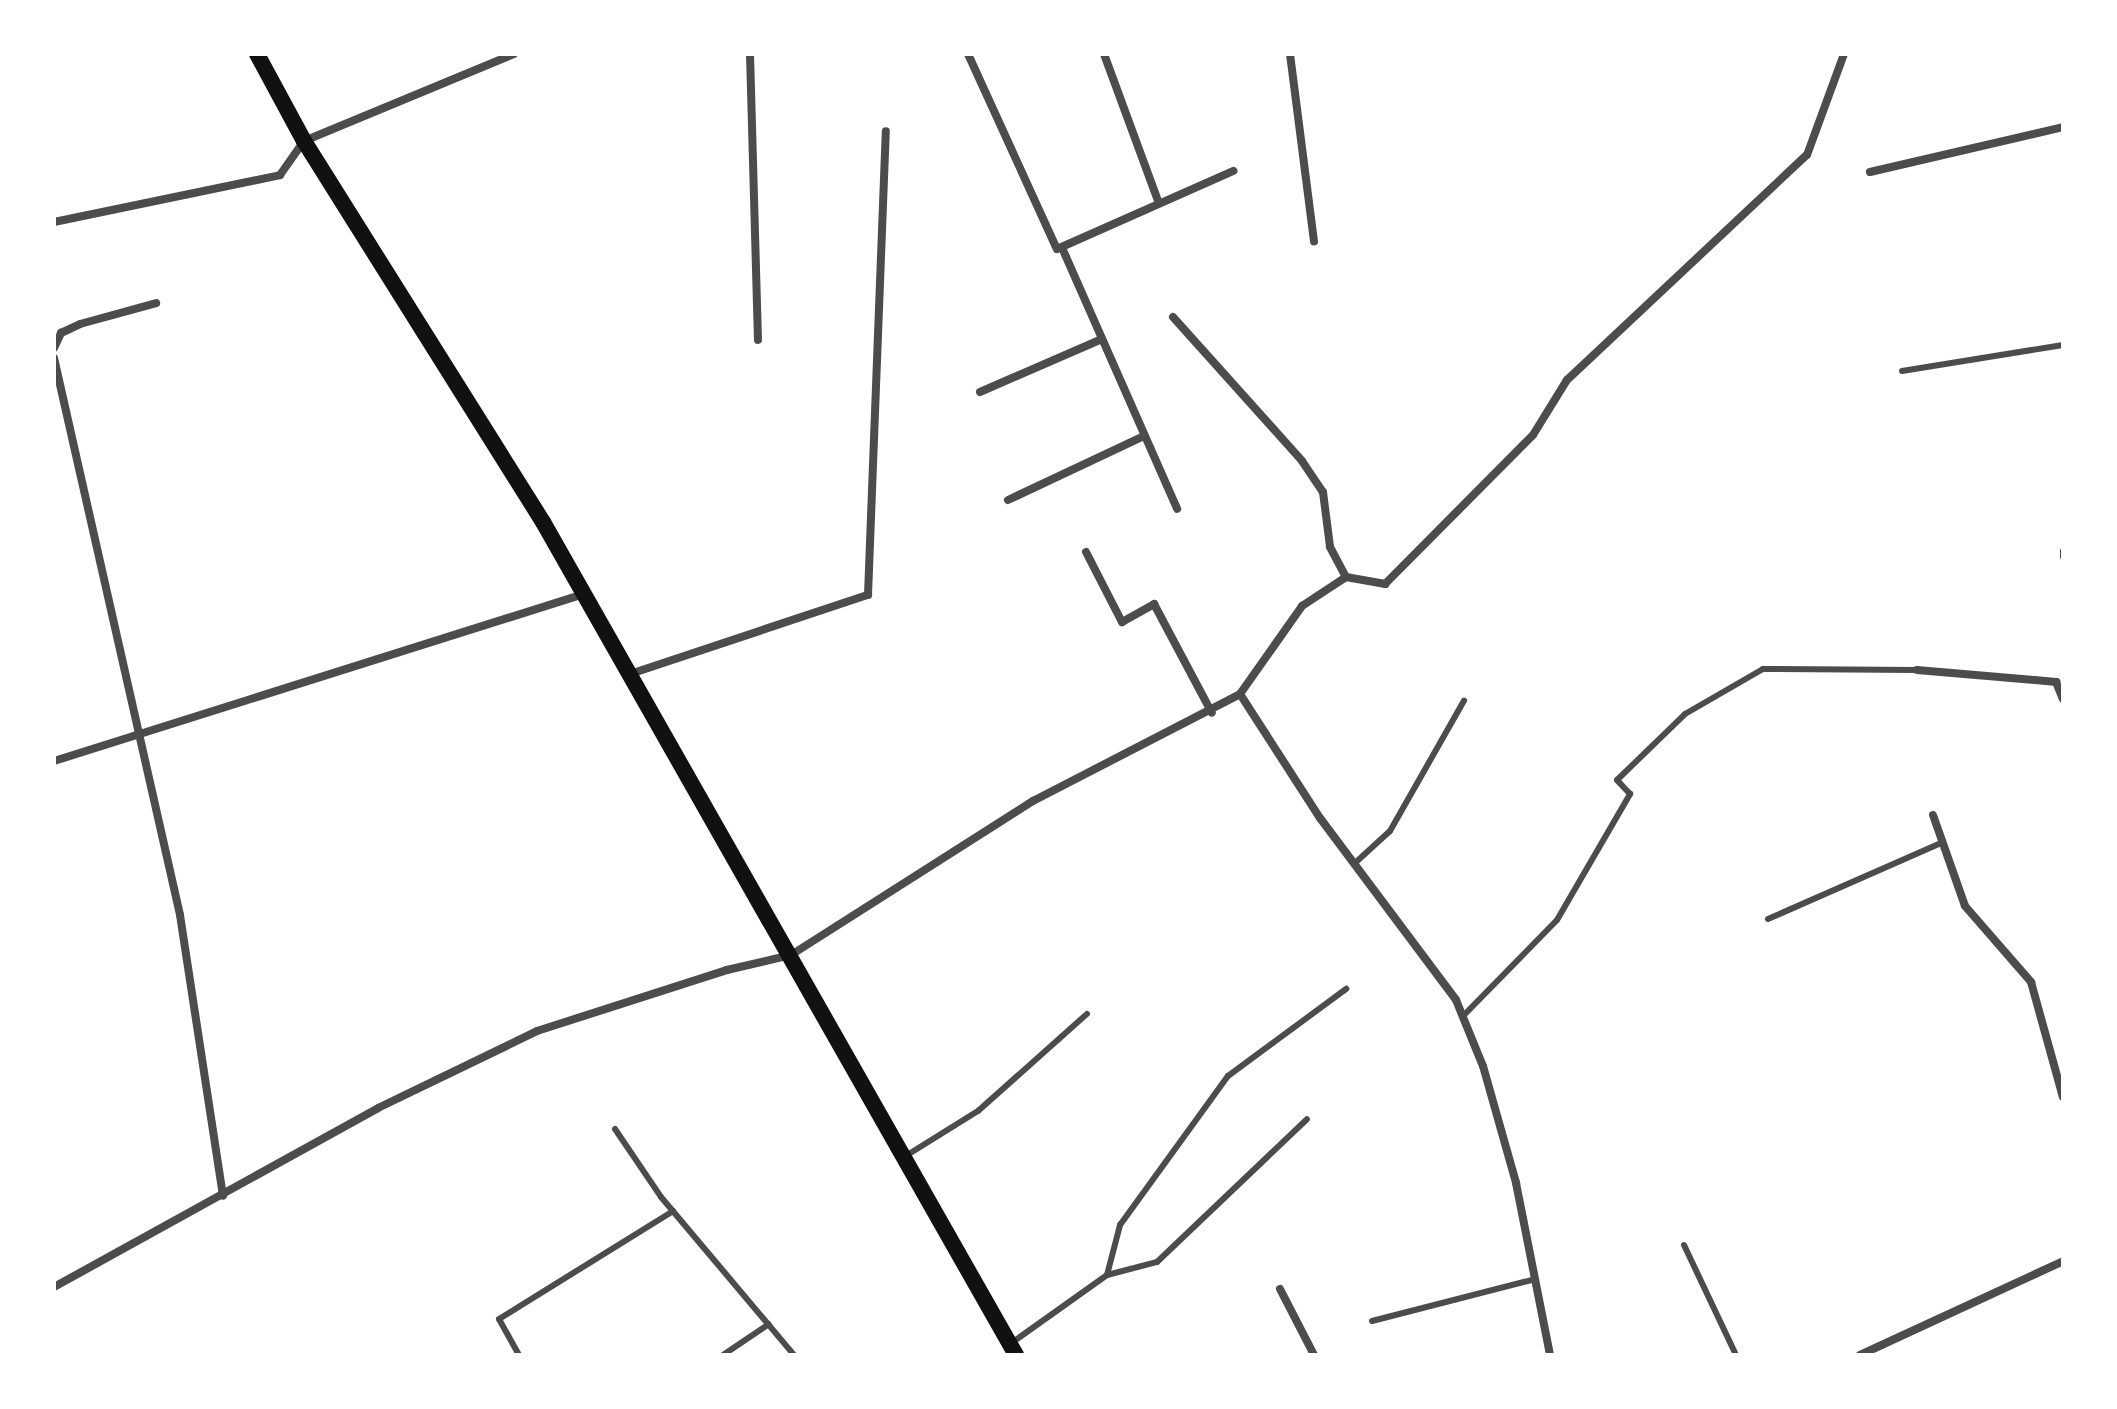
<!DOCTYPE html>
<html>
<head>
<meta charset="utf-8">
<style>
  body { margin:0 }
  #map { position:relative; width:2117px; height:1409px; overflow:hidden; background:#fff; font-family:"Archivo Narrow",sans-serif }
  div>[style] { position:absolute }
  .service>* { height:6px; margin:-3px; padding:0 3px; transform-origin:3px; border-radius:3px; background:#4c4c4c }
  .minor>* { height:8px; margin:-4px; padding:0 4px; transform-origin:4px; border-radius:4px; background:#4c4c4c }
  .secondary>* { height:16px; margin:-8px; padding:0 8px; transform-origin:8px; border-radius:8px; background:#111 }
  span { translate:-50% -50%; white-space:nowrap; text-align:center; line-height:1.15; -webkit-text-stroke:6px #fff; paint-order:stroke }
  .frame { position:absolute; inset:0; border:56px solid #fff; pointer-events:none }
</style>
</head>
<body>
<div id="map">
  <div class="service">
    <i style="left:1902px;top:371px;width:163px;rotate:-9.2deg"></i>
    <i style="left:2063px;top:551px;width:6px;rotate:90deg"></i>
    <i style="left:1355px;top:863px;width:47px;rotate:-42.4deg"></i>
    <i style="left:1390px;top:831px;width:150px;rotate:-60.4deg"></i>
    <i style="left:1768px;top:919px;width:189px;rotate:-23.7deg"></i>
    <i style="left:1463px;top:1016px;width:134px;rotate:-45.6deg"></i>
    <i style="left:1557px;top:920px;width:146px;rotate:-59.9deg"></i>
    <i style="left:1630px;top:794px;width:19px;rotate:-133deg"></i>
    <i style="left:1617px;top:780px;width:95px;rotate:-44.1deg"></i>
    <i style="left:1685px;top:714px;width:90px;rotate:-30deg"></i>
    <i style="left:1763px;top:669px;width:154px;rotate:0.4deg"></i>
    <i style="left:615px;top:1129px;width:82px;rotate:55.9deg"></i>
    <i style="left:661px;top:1197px;width:207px;rotate:49.9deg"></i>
    <i style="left:904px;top:1157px;width:87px;rotate:-31.9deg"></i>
    <i style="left:978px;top:1111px;width:146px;rotate:-41.7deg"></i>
    <i style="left:1684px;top:1245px;width:122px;rotate:64.7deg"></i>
    <i style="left:1107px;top:1275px;width:52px;rotate:-14.6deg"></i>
    <i style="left:1157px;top:1262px;width:207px;rotate:-43.6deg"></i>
    <i style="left:1372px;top:1321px;width:168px;rotate:-14.4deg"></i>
    <i style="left:1010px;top:1344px;width:119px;rotate:-35.4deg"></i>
    <i style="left:1107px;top:1275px;width:52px;rotate:-75.4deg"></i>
    <i style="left:1120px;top:1225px;width:184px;rotate:-54.1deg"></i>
    <i style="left:1228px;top:1076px;width:147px;rotate:-36.4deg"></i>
    <i style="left:519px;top:1355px;width:41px;rotate:-119.1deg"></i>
    <i style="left:499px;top:1319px;width:205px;rotate:-31.8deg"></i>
    <i style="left:723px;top:1355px;width:55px;rotate:-34deg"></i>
  </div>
  <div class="minor">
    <i style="left:750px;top:54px;width:286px;rotate:88.4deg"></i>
    <i style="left:968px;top:54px;width:214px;rotate:65.5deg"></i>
    <i style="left:1057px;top:249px;width:193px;rotate:-23.9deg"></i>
    <i style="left:1104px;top:54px;width:157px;rotate:69.8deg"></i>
    <i style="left:1290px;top:54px;width:189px;rotate:82.7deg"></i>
    <i style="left:1870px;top:172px;width:198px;rotate:-13.1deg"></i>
    <i style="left:54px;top:222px;width:231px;rotate:-11.7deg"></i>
    <i style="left:280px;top:175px;width:42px;rotate:-54.8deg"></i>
    <i style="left:304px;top:141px;width:227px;rotate:-22.5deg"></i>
    <i style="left:1063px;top:250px;width:283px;rotate:66.2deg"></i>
    <i style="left:1173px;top:317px;width:193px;rotate:48.1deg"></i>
    <i style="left:1302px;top:461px;width:37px;rotate:56deg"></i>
    <i style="left:1323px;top:492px;width:55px;rotate:82.7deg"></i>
    <i style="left:1330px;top:547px;width:34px;rotate:62deg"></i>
    <i style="left:54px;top:348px;width:17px;rotate:-65deg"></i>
    <i style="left:61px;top:333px;width:21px;rotate:-25deg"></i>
    <i style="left:80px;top:324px;width:79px;rotate:-15.4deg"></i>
    <i style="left:54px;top:358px;width:571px;rotate:77.25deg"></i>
    <i style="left:180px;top:915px;width:284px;rotate:81.3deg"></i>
    <i style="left:980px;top:392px;width:133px;rotate:-23.5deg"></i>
    <i style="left:1008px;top:500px;width:150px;rotate:-25.2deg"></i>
    <i style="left:1086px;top:552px;width:79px;rotate:62.8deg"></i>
    <i style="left:1122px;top:622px;width:37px;rotate:-29deg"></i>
    <i style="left:1154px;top:604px;width:123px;rotate:62deg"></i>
    <i style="left:1917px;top:670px;width:140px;rotate:4.9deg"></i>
    <i style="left:2056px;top:682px;width:18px;rotate:68deg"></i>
    <i style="left:630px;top:674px;width:251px;rotate:-18.4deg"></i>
    <i style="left:868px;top:595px;width:464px;rotate:-87.8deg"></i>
    <i style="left:1240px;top:694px;width:148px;rotate:57.2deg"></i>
    <i style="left:1320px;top:818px;width:227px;rotate:53.2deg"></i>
    <i style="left:1456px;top:1000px;width:71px;rotate:67.8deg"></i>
    <i style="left:1483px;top:1066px;width:122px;rotate:74.2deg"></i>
    <i style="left:1516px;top:1183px;width:175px;rotate:78.8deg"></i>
    <i style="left:54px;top:761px;width:556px;rotate:-17.49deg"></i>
    <i style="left:1933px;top:815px;width:96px;rotate:70.6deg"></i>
    <i style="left:1965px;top:906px;width:101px;rotate:49deg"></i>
    <i style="left:2031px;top:982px;width:119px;rotate:74.5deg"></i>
    <i style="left:54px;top:1287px;width:370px;rotate:-28.9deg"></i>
    <i style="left:378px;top:1108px;width:177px;rotate:-25.8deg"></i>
    <i style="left:537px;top:1031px;width:200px;rotate:-17.8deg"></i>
    <i style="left:727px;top:970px;width:66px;rotate:-13.2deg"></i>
    <i style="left:791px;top:955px;width:287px;rotate:-32.5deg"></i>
    <i style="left:1033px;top:801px;width:233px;rotate:-27.3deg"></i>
    <i style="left:1240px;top:694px;width:108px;rotate:-54.8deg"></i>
    <i style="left:1302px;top:606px;width:53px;rotate:-33.4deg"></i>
    <i style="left:1346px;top:577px;width:40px;rotate:10deg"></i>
    <i style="left:1385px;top:584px;width:210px;rotate:-45.2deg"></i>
    <i style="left:1533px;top:435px;width:65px;rotate:-58.3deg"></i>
    <i style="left:1567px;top:380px;width:329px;rotate:-43.2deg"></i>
    <i style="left:1807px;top:155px;width:108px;rotate:-69.9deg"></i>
    <i style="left:1280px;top:1289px;width:74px;rotate:62.7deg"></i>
    <i style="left:1860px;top:1355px;width:224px;rotate:-24.8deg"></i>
  </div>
  <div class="secondary">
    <i style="left:257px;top:54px;width:99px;rotate:61.6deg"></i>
    <i style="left:304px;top:141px;width:450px;rotate:57.9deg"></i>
    <i style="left:543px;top:522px;width:958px;rotate:60.41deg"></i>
  </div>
  <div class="frame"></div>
</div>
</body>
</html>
